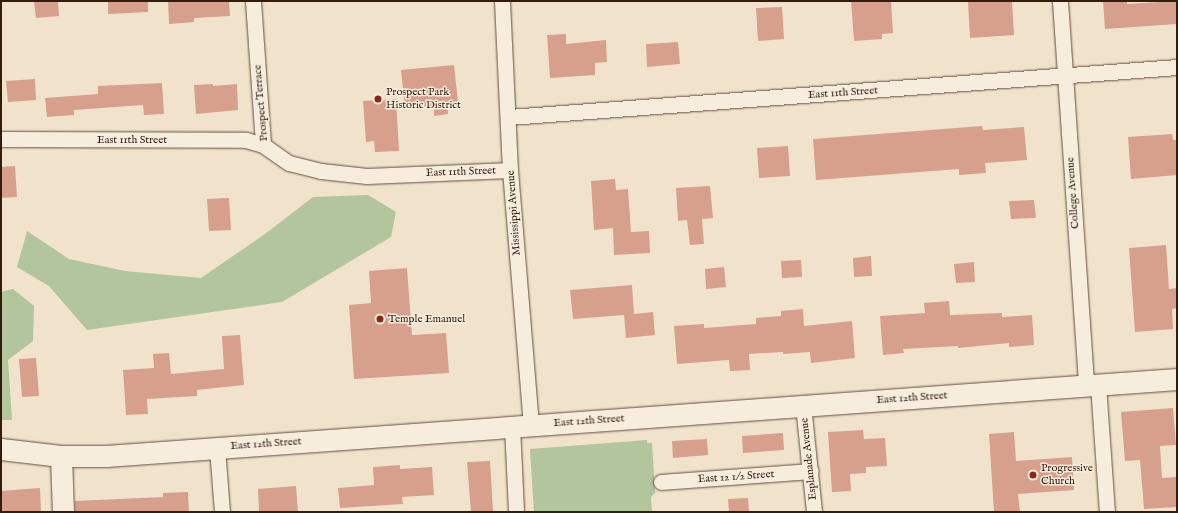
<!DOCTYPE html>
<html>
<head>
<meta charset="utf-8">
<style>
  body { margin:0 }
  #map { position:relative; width:1178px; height:513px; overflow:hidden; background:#f1e3cb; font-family:"IM FELL English",serif }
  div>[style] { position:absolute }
  .green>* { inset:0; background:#b3c59c }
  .building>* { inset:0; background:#d7a08d }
  .roads { filter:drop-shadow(0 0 1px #634e3c) drop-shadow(0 0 1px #634e3c) }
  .street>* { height:15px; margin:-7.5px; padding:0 7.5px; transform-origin:7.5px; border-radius:7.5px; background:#f6eddd }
  .secondary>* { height:21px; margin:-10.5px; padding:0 10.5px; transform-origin:10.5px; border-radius:10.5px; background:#f6eddd }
  .dots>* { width:11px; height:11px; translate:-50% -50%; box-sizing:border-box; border:2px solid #f6eddd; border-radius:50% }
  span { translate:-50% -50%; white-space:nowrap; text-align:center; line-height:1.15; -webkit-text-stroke:3px #f6eddd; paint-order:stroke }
  .poi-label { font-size:11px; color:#341c0c }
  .left { translate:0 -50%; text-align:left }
  .street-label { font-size:11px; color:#341c0c }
  .frame { position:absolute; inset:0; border:2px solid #341c0c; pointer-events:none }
</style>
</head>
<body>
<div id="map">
  <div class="green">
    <i style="clip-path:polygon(368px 195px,396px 212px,391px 237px,282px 302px,87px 330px,49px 286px,17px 267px,27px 231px,69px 259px,125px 271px,201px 278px,265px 234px,313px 197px)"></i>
    <i style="clip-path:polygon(13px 289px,34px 306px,33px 341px,8px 360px,12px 420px,1px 420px,1px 292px)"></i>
    <i style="clip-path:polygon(647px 440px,647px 443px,652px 443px,655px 493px,651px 497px,652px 512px,534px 512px,530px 449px)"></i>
  </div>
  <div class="building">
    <i style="clip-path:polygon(34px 1px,58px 1px,59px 16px,36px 18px)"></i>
    <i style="clip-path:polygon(108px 1px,148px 1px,148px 12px,108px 14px)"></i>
    <i style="clip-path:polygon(168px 1px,229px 1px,230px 16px,194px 18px,194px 22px,169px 24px)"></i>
    <i style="clip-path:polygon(851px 1px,891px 1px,893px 33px,882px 34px,882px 39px,854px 41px)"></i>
    <i style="clip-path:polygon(1012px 1px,1014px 35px,970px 38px,968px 2px)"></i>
    <i style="clip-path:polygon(1103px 1px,1127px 1px,1127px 4px,1177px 1px,1177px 24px,1105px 29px)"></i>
    <i style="clip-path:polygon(782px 7px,784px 39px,758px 41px,756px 8px)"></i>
    <i style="clip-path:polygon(566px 34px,566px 44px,606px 40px,607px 62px,595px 63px,595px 75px,550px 78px,547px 35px)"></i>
    <i style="clip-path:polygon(678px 42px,680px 64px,647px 67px,646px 44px)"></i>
    <i style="clip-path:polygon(454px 65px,458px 102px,447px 103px,448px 114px,434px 116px,434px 106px,405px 108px,401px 70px)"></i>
    <i style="clip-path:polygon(35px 79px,36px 100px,8px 102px,6px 81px)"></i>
    <i style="clip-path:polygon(162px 83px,164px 114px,144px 115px,143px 105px,74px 110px,74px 115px,47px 117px,45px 98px,98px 94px,98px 86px)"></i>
    <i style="clip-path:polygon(213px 84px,213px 86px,237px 84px,238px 110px,196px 114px,194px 85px)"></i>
    <i style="clip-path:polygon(396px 99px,399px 151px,375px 152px,374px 141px,366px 142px,363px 101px)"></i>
    <i style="clip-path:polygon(982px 126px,983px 130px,1024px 127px,1027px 160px,985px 163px,986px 173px,959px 175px,959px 169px,816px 180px,813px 139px)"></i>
    <i style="clip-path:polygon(1172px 134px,1173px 140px,1177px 140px,1177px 175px,1131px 179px,1128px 137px)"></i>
    <i style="clip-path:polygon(788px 146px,790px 176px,759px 178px,757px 148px)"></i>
    <i style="clip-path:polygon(15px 166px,17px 197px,1px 198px,1px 167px)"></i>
    <i style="clip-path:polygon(615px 179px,616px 190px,628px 189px,631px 232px,649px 231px,650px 253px,614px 255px,613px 228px,594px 230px,591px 181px)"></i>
    <i style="clip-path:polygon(710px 186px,713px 218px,702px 219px,704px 244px,690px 245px,687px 220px,678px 221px,676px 188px)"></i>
    <i style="clip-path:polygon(229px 198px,231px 230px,209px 231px,207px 199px)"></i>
    <i style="clip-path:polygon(1034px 200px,1036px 218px,1011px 219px,1009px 201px)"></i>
    <i style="clip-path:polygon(1166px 245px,1169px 289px,1177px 288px,1177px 308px,1172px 309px,1173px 329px,1135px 332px,1129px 248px)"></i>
    <i style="clip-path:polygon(871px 256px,872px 276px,854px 277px,853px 258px)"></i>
    <i style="clip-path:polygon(801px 260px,802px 277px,782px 278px,781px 261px)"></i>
    <i style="clip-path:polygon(974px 262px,975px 282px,956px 283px,954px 264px)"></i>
    <i style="clip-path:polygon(724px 267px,726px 287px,706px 289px,705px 269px)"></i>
    <i style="clip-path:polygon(407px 268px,412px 335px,446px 333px,449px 373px,354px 379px,349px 305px,371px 303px,369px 271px)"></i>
    <i style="clip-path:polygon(632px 285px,634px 314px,653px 312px,655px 335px,626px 338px,624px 315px,573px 319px,570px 290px)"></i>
    <i style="clip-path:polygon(949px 301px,950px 315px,1002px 313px,1002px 317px,1032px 315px,1034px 345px,1009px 347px,1009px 343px,958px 348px,958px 346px,903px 349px,904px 353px,883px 355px,880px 316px,925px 313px,924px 303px)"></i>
    <i style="clip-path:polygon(803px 309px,804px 326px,852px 321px,855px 358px,811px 363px,810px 352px,783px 354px,783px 352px,749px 354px,750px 370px,730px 371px,729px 360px,677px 364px,674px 326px,704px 324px,704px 328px,756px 324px,756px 318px,781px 316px,781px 311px)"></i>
    <i style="clip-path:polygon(240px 335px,244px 385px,197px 390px,197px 396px,147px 399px,148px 414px,126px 415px,123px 370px,154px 368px,153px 354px,169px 353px,171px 374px,224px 369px,222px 336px)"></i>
    <i style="clip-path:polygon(36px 358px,39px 396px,22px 397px,19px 359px)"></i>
    <i style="clip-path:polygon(1173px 408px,1176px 445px,1160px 446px,1162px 478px,1177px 477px,1177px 507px,1144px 509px,1140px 460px,1125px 461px,1121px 412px)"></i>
    <i style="clip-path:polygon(863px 430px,864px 439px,885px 438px,887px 466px,866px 467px,866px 473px,850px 474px,851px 491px,832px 492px,828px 432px)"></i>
    <i style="clip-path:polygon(1014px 432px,1016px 461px,1072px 457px,1074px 490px,1018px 494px,1020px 512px,994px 512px,989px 434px)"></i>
    <i style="clip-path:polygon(783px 433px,784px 450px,743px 453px,742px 436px)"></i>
    <i style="clip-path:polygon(707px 439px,708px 455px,673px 458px,672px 441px)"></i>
    <i style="clip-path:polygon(490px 461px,493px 511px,471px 512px,467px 462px)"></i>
    <i style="clip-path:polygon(400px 465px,400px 469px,432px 467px,434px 495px,402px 497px,403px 504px,340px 508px,338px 488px,374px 485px,373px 467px)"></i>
    <i style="clip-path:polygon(296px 486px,298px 512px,259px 512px,258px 489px)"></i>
    <i style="clip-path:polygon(40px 488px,41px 512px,1px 512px,1px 491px)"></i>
    <i style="clip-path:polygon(188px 492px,189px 512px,75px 512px,75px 501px,163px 497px,163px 493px)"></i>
    <i style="clip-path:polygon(748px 498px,749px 512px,729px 512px,728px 499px)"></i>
  </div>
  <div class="roads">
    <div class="street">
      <i style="left:253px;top:1px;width:144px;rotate:86deg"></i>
      <i style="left:502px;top:1px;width:169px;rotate:87.3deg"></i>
      <i style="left:510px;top:170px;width:256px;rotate:85.3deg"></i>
      <i style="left:1060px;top:1px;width:385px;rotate:86.1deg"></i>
      <i style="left:509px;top:117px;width:670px;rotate:-4.28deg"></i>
      <i style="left:1px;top:139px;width:245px;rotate:0.2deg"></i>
      <i style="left:246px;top:140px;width:18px;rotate:16deg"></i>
      <i style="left:263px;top:145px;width:32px;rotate:35deg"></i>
      <i style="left:289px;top:163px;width:33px;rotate:14deg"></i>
      <i style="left:321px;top:171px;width:46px;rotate:6.2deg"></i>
      <i style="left:367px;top:176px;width:143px;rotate:-2.4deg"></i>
      <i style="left:1098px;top:384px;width:128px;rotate:86deg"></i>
      <i style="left:803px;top:405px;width:108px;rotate:84.1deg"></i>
      <i style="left:512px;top:426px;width:86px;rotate:87.3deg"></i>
      <i style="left:217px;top:448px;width:64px;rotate:85.5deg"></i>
      <i style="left:661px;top:482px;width:150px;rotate:-4.2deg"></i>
    </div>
    <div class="secondary">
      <i style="left:1px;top:449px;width:60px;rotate:6.7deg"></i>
      <i style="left:61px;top:456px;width:45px"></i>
      <i style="left:106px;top:456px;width:1074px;rotate:-4.11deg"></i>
      <i style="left:61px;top:456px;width:56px;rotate:88deg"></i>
    </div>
  </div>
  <div class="dots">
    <i style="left:378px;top:99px;background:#8f2418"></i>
    <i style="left:380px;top:319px;background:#8f2418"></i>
    <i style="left:1033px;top:475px;background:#8f2418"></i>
  </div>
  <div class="poi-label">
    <span class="left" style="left:386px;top:99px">Prospect Park<br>Historic District</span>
    <span class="left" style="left:388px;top:319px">Temple Emanuel</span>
    <span class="left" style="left:1041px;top:475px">Progressive<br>Church</span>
  </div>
  <div class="street-label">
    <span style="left:843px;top:93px;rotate:-4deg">East 11th Street</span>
    <span style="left:261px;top:103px;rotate:-95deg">Prospect Terrace</span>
    <span style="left:132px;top:140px">East 11th Street</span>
    <span style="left:461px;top:172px;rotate:-2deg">East 11th Street</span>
    <span style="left:1073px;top:193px;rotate:-94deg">College Avenue</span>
    <span style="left:514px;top:213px;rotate:-94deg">Mississippi Avenue</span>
    <span style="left:912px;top:398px;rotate:-4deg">East 12th Street</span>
    <span style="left:589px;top:421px;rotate:-4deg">East 12th Street</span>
    <span style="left:266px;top:444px;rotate:-4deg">East 12th Street</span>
    <span style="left:809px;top:459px;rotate:-96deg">Esplanade Avenue</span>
    <span style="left:736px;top:477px;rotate:-4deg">East 12 1/2 Street</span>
  </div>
  <div class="frame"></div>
</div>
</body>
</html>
